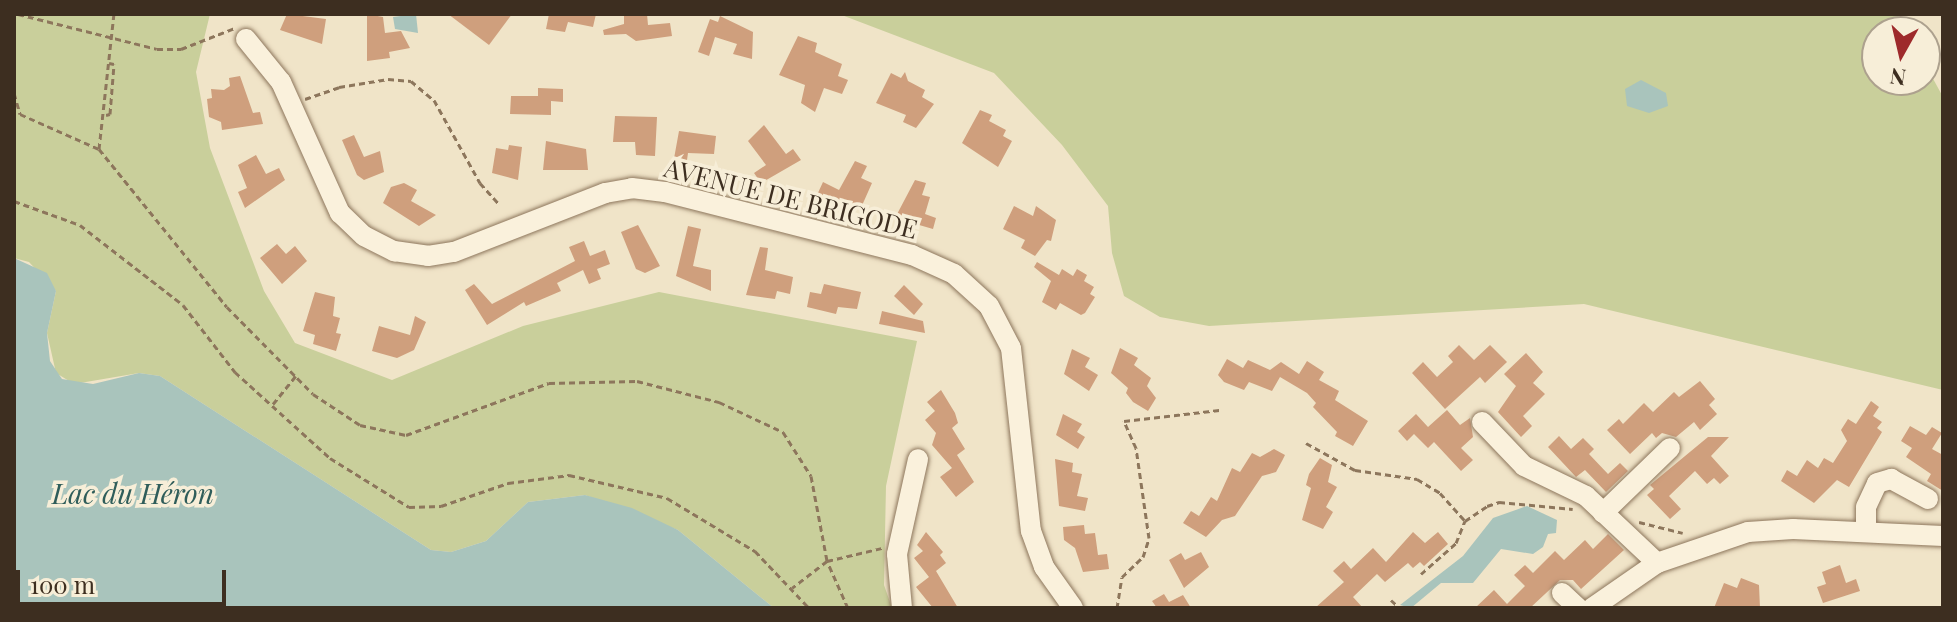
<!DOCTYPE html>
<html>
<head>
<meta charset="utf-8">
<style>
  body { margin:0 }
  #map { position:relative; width:1957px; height:622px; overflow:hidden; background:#f0e4c8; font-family:"Playfair Display",serif }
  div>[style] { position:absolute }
  .green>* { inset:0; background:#c9cf9b }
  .water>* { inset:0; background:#a9c4bc }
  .building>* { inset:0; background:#cf9f7d }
  .path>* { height:3px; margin-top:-1.5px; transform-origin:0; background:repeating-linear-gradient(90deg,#8d765c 0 6px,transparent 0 10px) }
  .roads { filter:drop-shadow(0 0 2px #8d765c) drop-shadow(0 0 2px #8d765c) }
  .minor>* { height:20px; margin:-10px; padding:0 10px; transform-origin:10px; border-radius:10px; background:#faf1dc }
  span { translate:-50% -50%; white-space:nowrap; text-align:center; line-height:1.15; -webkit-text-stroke:7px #f7eed8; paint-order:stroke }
  .street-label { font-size:26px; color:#3d2e20 }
  .water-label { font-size:28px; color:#2f5d5a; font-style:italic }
  .frame { position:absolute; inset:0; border:16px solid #3d2e20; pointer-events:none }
  .north { position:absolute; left:1861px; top:16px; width:80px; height:80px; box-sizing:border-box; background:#f7eed8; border:2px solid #ada18e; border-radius:50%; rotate:188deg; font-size:22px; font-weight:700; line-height:32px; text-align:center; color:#3d2e20 }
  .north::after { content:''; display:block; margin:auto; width:28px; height:36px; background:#9e2a2b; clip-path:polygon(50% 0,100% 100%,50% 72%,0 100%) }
  .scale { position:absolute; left:16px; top:570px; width:210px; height:36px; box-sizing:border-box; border:4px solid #3d2e20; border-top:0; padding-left:10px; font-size:24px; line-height:28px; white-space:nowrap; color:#3d2e20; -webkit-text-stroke:6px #f7eed8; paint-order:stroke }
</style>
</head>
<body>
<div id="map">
  <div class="green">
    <i style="clip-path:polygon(14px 14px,210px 14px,196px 72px,210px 148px,264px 291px,295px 343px,392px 380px,523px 326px,659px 292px,917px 341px,886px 486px,884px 585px,892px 608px,774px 608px,678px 530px,585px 495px,528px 502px,486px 541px,451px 552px,431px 550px,160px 376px,139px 373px,74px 384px,56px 373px,47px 333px,56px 291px,29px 262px,14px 258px)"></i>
    <i style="clip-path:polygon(839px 14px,1897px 14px,1907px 32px,1877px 32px,1877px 80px,1925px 80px,1925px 64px,1943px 97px,1943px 390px,1584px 304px,1209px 326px,1160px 317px,1124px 296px,1112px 253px,1108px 206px,1062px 145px,994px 73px)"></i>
  </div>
  <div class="water">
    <i style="clip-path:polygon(416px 14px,418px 33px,395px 29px,393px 17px)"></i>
    <i style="clip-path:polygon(1641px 80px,1666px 93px,1668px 106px,1649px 113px,1627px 106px,1625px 89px)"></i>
    <i style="clip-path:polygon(14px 258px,47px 273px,56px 291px,47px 333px,50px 361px,62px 379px,93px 384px,139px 373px,160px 376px,431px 550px,451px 552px,486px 541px,528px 502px,585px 495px,632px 508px,678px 530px,774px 608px,14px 608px)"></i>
    <i style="clip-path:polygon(1527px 506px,1557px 520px,1556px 533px,1548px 534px,1543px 547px,1533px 554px,1501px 549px,1473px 583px,1441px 583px,1411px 608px,1400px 605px,1463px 556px,1493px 518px)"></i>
  </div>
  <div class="building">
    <i style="clip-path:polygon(287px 14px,326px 19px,322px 44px,280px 30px)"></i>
    <i style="clip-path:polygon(367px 14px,383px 17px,385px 33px,401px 31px,410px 48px,389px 52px,390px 58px,367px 61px)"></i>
    <i style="clip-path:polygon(448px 14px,512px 14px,489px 45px)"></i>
    <i style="clip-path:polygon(549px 14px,596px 14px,593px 27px,568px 22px,565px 32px,546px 29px)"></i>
    <i style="clip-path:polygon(624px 14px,647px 14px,648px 25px,670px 23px,672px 36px,636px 41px,626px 34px,604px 35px,603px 30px,624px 24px)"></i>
    <i style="clip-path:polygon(720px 16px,753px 32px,752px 59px,733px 54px,737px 44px,715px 37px,709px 56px,698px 52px,710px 19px,718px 22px)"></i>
    <i style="clip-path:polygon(798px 36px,817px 43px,815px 52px,842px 64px,838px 76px,848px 80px,842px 94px,824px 88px,815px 112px,801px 103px,805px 85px,779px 75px)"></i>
    <i style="clip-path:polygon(905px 72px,908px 81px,925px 90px,922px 97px,934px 104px,916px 128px,903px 122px,906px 115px,876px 103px,891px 73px,901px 78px)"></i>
    <i style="clip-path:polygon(240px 76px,253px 113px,260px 112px,263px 124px,222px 130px,221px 122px,209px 117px,207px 99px,212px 98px,211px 89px,224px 90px,230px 86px,229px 78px)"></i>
    <i style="clip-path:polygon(538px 88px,563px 89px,563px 102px,551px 101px,551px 115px,510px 114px,511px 96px,538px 96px)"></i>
    <i style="clip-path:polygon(980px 110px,992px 115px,989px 121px,1006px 130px,1003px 136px,1012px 141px,998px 167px,962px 143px)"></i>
    <i style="clip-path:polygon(615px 116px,657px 117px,655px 156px,636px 155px,635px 142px,613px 142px)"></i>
    <i style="clip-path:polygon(764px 125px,786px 154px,793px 149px,801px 160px,761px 183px,754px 173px,766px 165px,748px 141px)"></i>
    <i style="clip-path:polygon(679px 131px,716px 136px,714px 154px,688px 153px,686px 167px,673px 164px)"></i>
    <i style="clip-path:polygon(354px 135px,364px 157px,380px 151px,384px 172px,364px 180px,357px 175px,342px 140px)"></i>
    <i style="clip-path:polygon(546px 141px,586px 149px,588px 170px,543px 170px)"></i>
    <i style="clip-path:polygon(509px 145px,522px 147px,518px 180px,492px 173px,496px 148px,508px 150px)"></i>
    <i style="clip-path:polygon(256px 155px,266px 174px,279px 168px,285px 180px,245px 208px,238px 192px,247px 188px,238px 165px)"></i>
    <i style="clip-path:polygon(855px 161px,867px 166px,861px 178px,872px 183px,860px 210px,817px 195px,823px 182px,839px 190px)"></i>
    <i style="clip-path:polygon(915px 180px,926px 183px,922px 195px,930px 197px,925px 214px,936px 218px,933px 229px,895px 218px)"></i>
    <i style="clip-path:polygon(404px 183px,417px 190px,411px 201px,436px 215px,419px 226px,383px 203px,391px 187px)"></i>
    <i style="clip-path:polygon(1014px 206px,1033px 216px,1036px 206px,1056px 220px,1051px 241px,1047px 240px,1035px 256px,1021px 248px,1025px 240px,1003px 229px)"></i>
    <i style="clip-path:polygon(638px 225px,660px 266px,645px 273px,636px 269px,621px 232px)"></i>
    <i style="clip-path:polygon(688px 226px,701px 229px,693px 266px,711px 270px,711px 291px,676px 276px)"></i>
    <i style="clip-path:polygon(584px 241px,590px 256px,605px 250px,610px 264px,597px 269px,601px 279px,589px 284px,583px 270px,557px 283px,561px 291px,526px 306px,524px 302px,487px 325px,465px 290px,474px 284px,492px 304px,575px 261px,569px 247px)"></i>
    <i style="clip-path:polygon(277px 244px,286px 254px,295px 246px,307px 261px,282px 284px,260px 258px)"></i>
    <i style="clip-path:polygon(760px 247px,768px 248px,765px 270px,793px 277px,790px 294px,777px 291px,775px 299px,746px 295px)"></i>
    <i style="clip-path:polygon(1037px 262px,1059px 275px,1062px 269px,1073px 276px,1077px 269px,1087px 275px,1084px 281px,1094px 287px,1090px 294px,1095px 297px,1085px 313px,1081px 315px,1060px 303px,1056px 310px,1042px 302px,1051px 281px,1034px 267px)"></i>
    <i style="clip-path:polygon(824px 284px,861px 292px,857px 309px,838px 307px,836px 314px,807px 307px,810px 292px,821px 294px)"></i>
    <i style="clip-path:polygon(904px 285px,923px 304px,914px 315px,894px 296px)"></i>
    <i style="clip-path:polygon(315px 292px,335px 297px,333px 316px,340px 318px,336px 333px,341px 334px,336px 351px,313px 344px,315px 335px,303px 331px)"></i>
    <i style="clip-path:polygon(882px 311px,923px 321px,925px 333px,879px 324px)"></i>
    <i style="clip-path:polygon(415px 316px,426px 322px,414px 350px,397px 358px,372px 351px,379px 326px,410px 335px)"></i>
    <i style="clip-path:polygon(1459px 345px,1474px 360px,1490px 345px,1507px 362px,1485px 383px,1480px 377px,1445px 409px,1412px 373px,1423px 362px,1437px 377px,1453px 362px,1448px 356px)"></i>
    <i style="clip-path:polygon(1120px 348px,1138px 358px,1134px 365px,1151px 378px,1147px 386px,1156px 398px,1148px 411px,1133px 402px,1126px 393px,1128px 388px,1111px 373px)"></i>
    <i style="clip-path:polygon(1072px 349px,1090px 358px,1085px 367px,1098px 375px,1089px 391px,1064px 374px)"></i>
    <i style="clip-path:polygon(1526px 353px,1543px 372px,1533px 383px,1545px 394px,1523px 416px,1532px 426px,1521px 437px,1498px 412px,1516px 386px,1504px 374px)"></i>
    <i style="clip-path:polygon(1227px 359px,1243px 368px,1248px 360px,1270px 370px,1281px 362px,1299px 374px,1307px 361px,1324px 372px,1319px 380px,1339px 391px,1335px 400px,1368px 421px,1353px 446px,1335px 436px,1337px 432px,1313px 407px,1316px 403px,1307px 393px,1280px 377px,1272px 391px,1249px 382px,1244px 390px,1224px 382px,1218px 375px)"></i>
    <i style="clip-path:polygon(1700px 381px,1715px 399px,1709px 405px,1717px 414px,1700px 430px,1694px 422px,1676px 437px,1662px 433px,1656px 438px,1652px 433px,1630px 454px,1607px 430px,1619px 419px,1623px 424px,1644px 403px,1653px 412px,1674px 392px,1679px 397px)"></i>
    <i style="clip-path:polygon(941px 390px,955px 413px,958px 423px,952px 428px,965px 449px,957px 455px,974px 482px,956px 497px,940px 477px,952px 468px,932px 445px,936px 433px,925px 420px,935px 411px,927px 402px)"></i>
    <i style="clip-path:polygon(1871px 401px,1879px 407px,1873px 416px,1882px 422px,1877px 428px,1882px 432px,1849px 487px,1837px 480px,1814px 503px,1781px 481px,1787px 470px,1797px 476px,1807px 460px,1818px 468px,1824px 458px,1833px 463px,1847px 441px,1841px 430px,1848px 419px,1856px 424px)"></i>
    <i style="clip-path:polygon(1447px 410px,1460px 425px,1470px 418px,1473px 437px,1461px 448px,1473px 460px,1461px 471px,1434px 442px,1428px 448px,1414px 434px,1407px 441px,1398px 431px,1416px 414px,1428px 427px)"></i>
    <i style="clip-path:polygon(1063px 414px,1082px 424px,1077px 432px,1085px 437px,1078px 449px,1056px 435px)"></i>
    <i style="clip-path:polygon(1910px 426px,1926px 435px,1932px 427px,1942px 433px,1932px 449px,1943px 455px,1943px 491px,1927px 481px,1931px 474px,1906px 457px,1912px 448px,1901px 441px)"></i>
    <i style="clip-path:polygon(1559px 436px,1571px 449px,1583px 438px,1594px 449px,1589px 454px,1608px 474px,1620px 463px,1628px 471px,1606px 492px,1585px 470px,1576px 477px,1548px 447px)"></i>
    <i style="clip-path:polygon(1708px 437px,1729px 437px,1711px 456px,1729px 476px,1720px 484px,1714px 478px,1707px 484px,1695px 471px,1669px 496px,1681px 509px,1670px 519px,1647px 495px,1654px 489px,1650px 485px)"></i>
    <i style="clip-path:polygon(1274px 449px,1285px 455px,1282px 461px,1276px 472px,1262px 476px,1235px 516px,1222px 520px,1206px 537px,1183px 523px,1191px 511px,1199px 516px,1211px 497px,1217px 501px,1232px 468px,1240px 472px,1252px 453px,1260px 457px)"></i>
    <i style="clip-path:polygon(1320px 458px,1332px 465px,1328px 482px,1337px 487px,1326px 507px,1333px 512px,1323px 529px,1302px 520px,1311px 488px,1306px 485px,1309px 474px)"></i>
    <i style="clip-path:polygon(1055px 459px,1073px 463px,1072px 472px,1082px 474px,1077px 496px,1088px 498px,1085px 511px,1059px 506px)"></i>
    <i style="clip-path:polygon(1084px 525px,1085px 534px,1095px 533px,1098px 555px,1107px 554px,1109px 569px,1083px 572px,1075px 548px,1064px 540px,1063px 527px)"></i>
    <i style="clip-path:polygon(926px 532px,943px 552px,940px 555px,946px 563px,936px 571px,958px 608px,933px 608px,916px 587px,929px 577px,914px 558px,923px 551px,917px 545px)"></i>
    <i style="clip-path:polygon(1413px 532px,1425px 543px,1438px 532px,1448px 544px,1424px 566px,1420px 562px,1413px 568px,1408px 563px,1385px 582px,1377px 574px,1353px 597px,1363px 608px,1315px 608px,1344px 582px,1333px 571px,1344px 561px,1351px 569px,1373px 548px,1386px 562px)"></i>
    <i style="clip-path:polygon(1608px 534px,1624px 550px,1581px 589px,1573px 580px,1560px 580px,1530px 608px,1475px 608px,1494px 590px,1507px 604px,1525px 586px,1514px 575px,1525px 565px,1533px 573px,1555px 551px,1564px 560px,1585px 540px,1593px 549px)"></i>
    <i style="clip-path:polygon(1201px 552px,1209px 567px,1184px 588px,1169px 560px,1181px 553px,1185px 560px)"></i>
    <i style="clip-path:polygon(1840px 565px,1846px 583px,1856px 579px,1860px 591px,1823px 603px,1817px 587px,1826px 584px,1822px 572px)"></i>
    <i style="clip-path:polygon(1741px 578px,1759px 585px,1760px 608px,1714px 608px,1724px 583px,1737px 588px)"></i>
    <i style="clip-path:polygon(1164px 594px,1169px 602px,1183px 595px,1191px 608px,1157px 608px,1152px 601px)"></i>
  </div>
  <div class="path">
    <i style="left:18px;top:14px;width:143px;rotate:14.1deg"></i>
    <i style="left:157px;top:49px;width:24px"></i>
    <i style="left:181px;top:49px;width:58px;rotate:-21.3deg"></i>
    <i style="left:14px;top:93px;width:22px;rotate:74deg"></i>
    <i style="left:20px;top:114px;width:86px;rotate:23.9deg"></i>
    <i style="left:99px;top:149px;width:203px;rotate:51deg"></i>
    <i style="left:227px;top:307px;width:122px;rotate:45.3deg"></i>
    <i style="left:313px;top:394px;width:56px;rotate:33.4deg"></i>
    <i style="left:360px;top:425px;width:47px;rotate:12.3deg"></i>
    <i style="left:406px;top:435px;width:152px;rotate:-20deg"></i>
    <i style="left:549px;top:383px;width:88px;rotate:-1.3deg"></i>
    <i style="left:637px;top:381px;width:85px;rotate:14.4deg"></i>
    <i style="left:719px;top:402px;width:71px;rotate:25.1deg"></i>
    <i style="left:783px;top:432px;width:52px;rotate:57.5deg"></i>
    <i style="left:811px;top:476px;width:86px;rotate:79.3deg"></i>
    <i style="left:827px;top:561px;width:44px;rotate:142.4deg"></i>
    <i style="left:305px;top:99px;width:36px;rotate:-19deg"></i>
    <i style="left:339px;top:87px;width:50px;rotate:-9.3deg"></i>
    <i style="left:388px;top:79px;width:23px;rotate:5deg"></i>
    <i style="left:411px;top:81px;width:30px;rotate:40deg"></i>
    <i style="left:434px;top:100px;width:95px;rotate:61deg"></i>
    <i style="left:480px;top:183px;width:27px;rotate:48deg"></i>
    <i style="left:106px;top:115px;width:4px;rotate:-14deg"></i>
    <i style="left:110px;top:114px;width:50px;rotate:-85.4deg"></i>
    <i style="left:114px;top:64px;width:5px;rotate:-169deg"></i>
    <i style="left:99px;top:149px;width:136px;rotate:-83.7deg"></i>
    <i style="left:14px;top:201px;width:70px;rotate:20deg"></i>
    <i style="left:80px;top:225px;width:130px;rotate:37.8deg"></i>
    <i style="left:183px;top:305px;width:85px;rotate:52.2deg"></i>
    <i style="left:235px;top:372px;width:128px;rotate:42.2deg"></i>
    <i style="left:330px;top:458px;width:93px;rotate:31.8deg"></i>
    <i style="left:409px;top:507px;width:32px;rotate:-2deg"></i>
    <i style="left:441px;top:506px;width:71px;rotate:-18.9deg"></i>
    <i style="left:508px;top:483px;width:62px;rotate:-7.5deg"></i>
    <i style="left:569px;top:475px;width:101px;rotate:13.2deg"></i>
    <i style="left:667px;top:498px;width:103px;rotate:31.1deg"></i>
    <i style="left:755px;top:551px;width:79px;rotate:46.5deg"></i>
    <i style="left:273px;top:404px;width:36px;rotate:-51deg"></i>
    <i style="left:1124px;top:421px;width:96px;rotate:-6.6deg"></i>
    <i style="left:1306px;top:443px;width:56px;rotate:28.9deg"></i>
    <i style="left:1355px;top:470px;width:63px;rotate:8.3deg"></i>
    <i style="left:1417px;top:479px;width:27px;rotate:31deg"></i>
    <i style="left:1440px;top:493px;width:38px;rotate:48deg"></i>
    <i style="left:1639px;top:522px;width:45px;rotate:14deg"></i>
    <i style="left:1421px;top:574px;width:47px;rotate:-41.5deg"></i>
    <i style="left:1456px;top:543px;width:24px;rotate:-68deg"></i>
    <i style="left:1465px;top:521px;width:27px;rotate:-34deg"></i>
    <i style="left:1487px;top:506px;width:13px;rotate:-18deg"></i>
    <i style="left:1499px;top:502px;width:74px;rotate:5.4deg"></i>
    <i style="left:1391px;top:600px;width:12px;rotate:42deg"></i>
    <i style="left:848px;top:608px;width:51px;rotate:-114.1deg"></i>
    <i style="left:827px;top:561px;width:57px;rotate:-13.3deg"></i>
    <i style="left:1117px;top:608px;width:31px;rotate:-81deg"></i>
    <i style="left:1122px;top:577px;width:29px;rotate:-44deg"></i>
    <i style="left:1143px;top:557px;width:20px;rotate:-72deg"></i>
    <i style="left:1149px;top:538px;width:91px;rotate:-98.2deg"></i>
    <i style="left:1136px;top:448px;width:30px;rotate:-114deg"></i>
  </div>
  <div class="roads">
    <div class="minor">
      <i style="left:246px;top:39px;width:55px;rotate:50.9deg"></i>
      <i style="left:281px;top:82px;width:144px;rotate:65.8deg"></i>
      <i style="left:340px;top:213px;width:33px;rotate:44deg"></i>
      <i style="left:364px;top:236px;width:34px;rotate:27deg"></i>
      <i style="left:394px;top:251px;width:34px;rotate:8deg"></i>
      <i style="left:428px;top:256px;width:26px;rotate:-9deg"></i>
      <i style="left:454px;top:252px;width:162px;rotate:-21.3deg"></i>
      <i style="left:605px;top:193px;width:27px;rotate:-10deg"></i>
      <i style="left:632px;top:188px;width:33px;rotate:7deg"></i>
      <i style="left:665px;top:192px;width:255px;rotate:14.3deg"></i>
      <i style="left:912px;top:255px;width:46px;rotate:24.3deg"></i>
      <i style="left:954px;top:274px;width:47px;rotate:42.4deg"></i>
      <i style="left:989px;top:306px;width:47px;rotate:62.4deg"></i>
      <i style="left:1011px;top:348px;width:184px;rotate:83.8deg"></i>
      <i style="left:1031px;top:531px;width:38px;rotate:70deg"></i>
      <i style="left:1044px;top:567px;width:50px;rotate:54.7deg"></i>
      <i style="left:1482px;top:422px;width:61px;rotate:46.3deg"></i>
      <i style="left:1524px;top:466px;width:69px;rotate:25.8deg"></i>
      <i style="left:1586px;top:496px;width:98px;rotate:43.3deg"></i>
      <i style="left:1603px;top:513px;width:93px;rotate:-44.1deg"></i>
      <i style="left:1866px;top:532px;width:25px;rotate:-90deg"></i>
      <i style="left:1866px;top:507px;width:26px;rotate:-65deg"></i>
      <i style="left:1877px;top:483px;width:15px;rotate:-16deg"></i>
      <i style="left:1891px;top:479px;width:42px;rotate:28.4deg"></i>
      <i style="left:1562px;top:593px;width:22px;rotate:43deg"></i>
      <i style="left:902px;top:608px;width:54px;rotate:-95.3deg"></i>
      <i style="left:897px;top:554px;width:97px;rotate:-77.5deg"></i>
      <i style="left:1592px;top:608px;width:79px;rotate:-34.7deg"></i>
      <i style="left:1657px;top:563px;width:96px;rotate:-18.8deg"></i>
      <i style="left:1748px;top:532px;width:45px;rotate:-3.8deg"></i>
      <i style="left:1793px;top:529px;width:150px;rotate:2.7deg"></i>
    </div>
  </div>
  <div class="street-label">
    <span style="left:791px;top:198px;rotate:14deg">AVENUE DE BRIGODE</span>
  </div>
  <div class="water-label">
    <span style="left:133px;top:493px">Lac du Héron</span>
  </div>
  <div class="frame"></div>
  <div class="north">N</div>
  <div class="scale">100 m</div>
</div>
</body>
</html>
